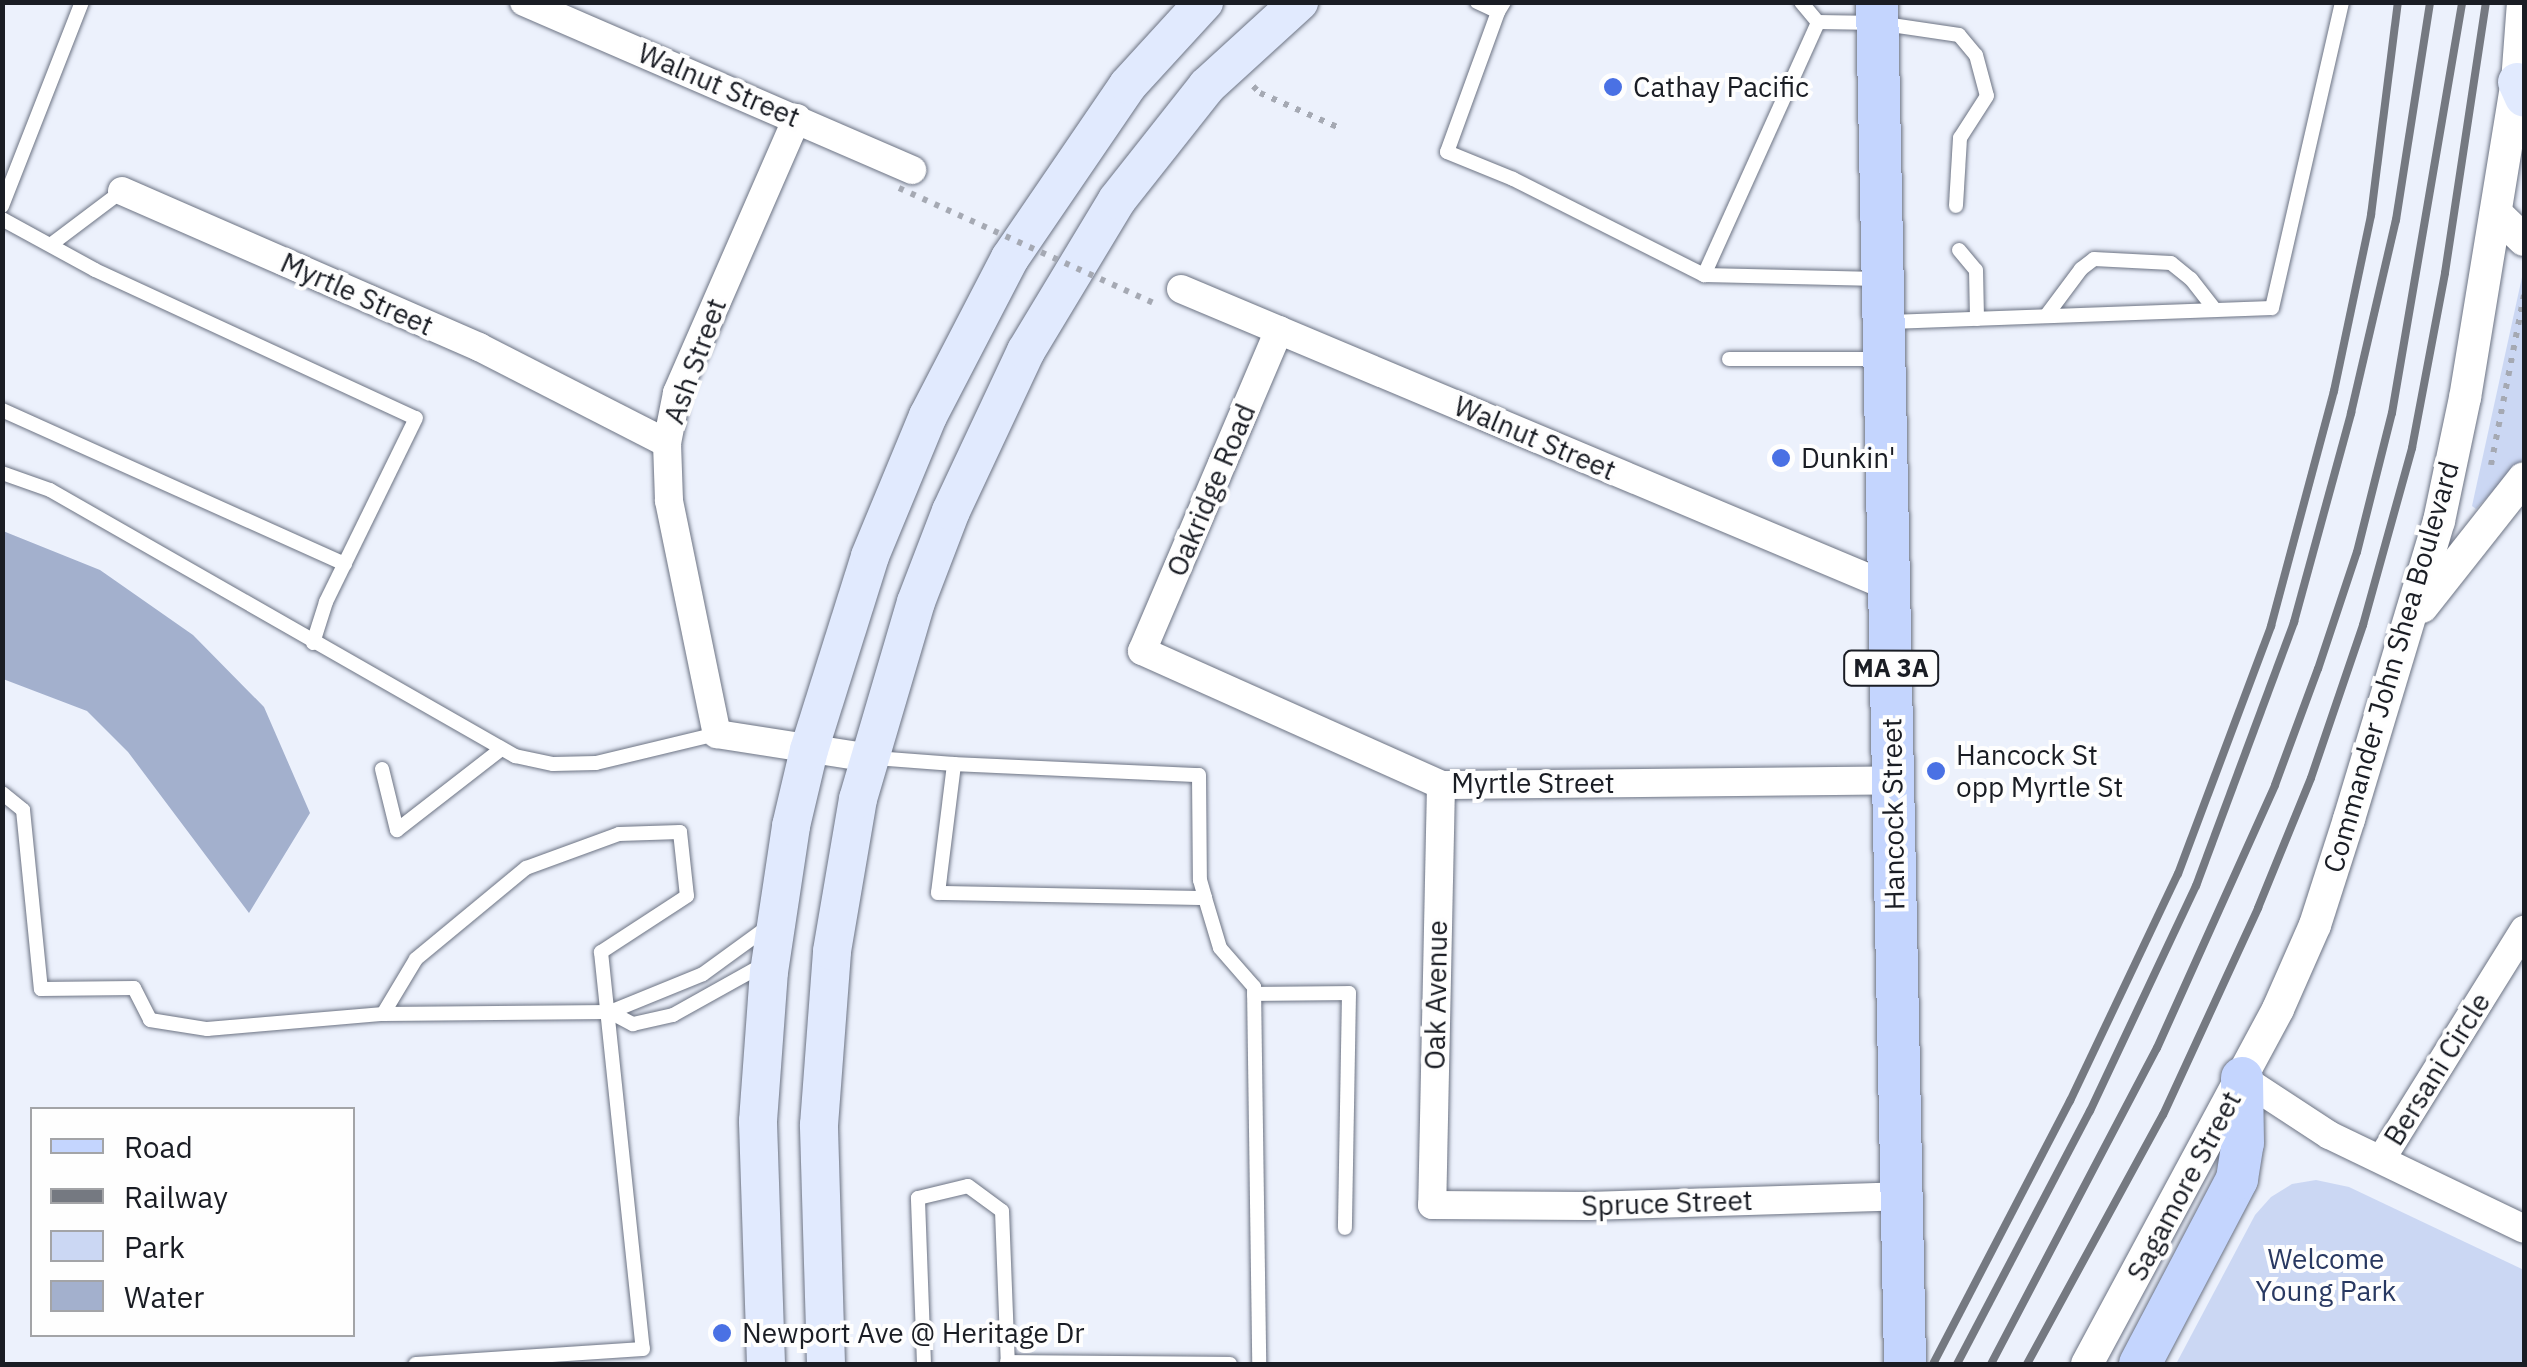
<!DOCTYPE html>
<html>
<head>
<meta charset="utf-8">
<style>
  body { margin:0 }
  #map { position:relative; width:2527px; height:1367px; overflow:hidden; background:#ecf1fc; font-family:"IBM Plex Sans",sans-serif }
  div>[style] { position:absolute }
  .green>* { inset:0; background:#cbd7f3 }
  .water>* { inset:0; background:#a3b0cd }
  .path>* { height:6px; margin-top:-3px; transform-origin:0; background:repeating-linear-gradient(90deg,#a5a9b3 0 5px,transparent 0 13px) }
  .roads { filter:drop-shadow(0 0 2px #6c7383) drop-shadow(0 0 2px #6c7383) }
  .service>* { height:14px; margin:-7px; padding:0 7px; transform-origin:7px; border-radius:7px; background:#fff }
  .minor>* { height:28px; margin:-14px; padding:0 14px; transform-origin:14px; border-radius:14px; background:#fff }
  .tertiary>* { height:32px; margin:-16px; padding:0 16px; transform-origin:16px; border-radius:16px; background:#fff }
  .secondary>* { height:38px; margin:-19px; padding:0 19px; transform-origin:19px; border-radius:19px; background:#e1eafe }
  .primary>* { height:42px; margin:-21px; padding:0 21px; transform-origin:21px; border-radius:21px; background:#c4d5fe }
  .rail>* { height:8px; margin:-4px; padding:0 4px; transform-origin:4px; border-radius:4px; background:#757981 }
  .path-bridge>* { height:6px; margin-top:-3px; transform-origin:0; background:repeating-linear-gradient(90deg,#a5a9b3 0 5px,transparent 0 13px) }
  .dots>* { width:28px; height:28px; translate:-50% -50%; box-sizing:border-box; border:5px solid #fefefe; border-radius:50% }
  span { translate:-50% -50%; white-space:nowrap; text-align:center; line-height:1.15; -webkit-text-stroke:8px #fefefe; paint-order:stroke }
  .shield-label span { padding:2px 8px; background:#fefefe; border:2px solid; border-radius:8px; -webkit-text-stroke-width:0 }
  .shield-label { font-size:25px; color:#1a1d24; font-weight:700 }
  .street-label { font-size:28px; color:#1a1d24 }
  .poi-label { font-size:28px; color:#1a1d24 }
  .left { translate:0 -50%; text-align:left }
  .park-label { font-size:28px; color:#293962 }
  .frame { position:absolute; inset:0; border:5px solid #1a1d24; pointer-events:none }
  .legend { position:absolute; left:30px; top:1107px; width:325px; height:230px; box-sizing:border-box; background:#fefefe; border:2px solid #a3a4a7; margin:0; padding:12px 18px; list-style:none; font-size:30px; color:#1a1d24 }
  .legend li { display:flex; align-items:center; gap:20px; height:50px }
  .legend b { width:50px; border:2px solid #a3a4a7 }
</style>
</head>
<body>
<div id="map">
  <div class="green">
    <i style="clip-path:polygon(2524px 268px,2524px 458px,2476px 509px,2472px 506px)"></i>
    <i style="clip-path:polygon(2316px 1180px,2349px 1187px,2524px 1270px,2524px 1364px,2176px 1364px,2255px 1215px,2271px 1197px,2292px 1184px)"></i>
  </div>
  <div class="water">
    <i style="clip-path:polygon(3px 531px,100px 570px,193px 635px,264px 707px,310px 813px,249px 913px,128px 752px,87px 711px,3px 679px)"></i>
  </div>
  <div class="path">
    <i style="left:1253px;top:86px;width:10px;rotate:45deg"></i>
    <i style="left:1260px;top:93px;width:90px;rotate:23.7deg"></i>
    <i style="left:2491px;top:465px;width:173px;rotate:-79deg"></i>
  </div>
  <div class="roads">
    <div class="service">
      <i style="left:1477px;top:2px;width:23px;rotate:25deg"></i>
      <i style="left:1498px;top:12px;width:12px;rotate:-59deg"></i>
      <i style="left:1801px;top:2px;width:26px;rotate:50deg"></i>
      <i style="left:1818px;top:22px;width:60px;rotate:1deg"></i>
      <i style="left:1878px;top:23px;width:82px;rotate:8.4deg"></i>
      <i style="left:1959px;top:35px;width:26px;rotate:50deg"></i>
      <i style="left:1976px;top:55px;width:42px;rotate:75deg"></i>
      <i style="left:1987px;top:96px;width:50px;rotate:122.7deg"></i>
      <i style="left:1960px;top:138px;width:68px;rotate:93.4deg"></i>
      <i style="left:1498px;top:12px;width:149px;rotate:110deg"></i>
      <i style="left:1447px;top:152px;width:71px;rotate:22.2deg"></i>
      <i style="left:1513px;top:179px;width:214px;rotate:26.7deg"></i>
      <i style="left:1704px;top:275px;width:175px;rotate:1.3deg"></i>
      <i style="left:2px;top:206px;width:219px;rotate:-68.6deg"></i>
      <i style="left:2px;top:219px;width:106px;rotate:28.7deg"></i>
      <i style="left:95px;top:270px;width:353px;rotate:24.8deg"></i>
      <i style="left:416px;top:418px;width:205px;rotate:116.1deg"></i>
      <i style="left:326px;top:602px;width:43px;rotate:107.6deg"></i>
      <i style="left:53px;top:243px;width:86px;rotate:-37deg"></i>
      <i style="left:1959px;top:250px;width:26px;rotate:50deg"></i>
      <i style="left:1976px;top:270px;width:49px;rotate:88.8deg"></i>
      <i style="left:1704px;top:275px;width:277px;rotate:-65.7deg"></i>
      <i style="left:2046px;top:316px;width:59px;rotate:-53.3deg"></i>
      <i style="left:2081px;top:269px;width:16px;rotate:-38deg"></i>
      <i style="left:2094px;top:259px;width:77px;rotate:3deg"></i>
      <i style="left:2171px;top:263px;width:26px;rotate:39deg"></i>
      <i style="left:2191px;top:279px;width:39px;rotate:52deg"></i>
      <i style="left:1890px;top:322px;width:382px;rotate:-2.1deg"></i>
      <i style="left:2272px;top:308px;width:314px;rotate:-77.1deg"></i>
      <i style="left:1729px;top:359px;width:150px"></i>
      <i style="left:2px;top:410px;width:376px;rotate:24.2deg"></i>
      <i style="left:2px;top:473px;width:51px;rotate:19.5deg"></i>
      <i style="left:50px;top:490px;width:536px;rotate:29.77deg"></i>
      <i style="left:515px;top:756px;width:39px;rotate:12deg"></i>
      <i style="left:553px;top:764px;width:43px;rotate:-1.3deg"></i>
      <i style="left:596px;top:763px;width:124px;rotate:-13.5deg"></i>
      <i style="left:875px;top:758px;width:79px;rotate:4.3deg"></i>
      <i style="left:382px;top:769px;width:63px;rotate:76.2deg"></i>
      <i style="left:397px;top:830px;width:130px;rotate:-37.8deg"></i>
      <i style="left:2px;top:793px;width:27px;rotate:39deg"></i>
      <i style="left:23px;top:810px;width:180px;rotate:84.3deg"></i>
      <i style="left:41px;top:989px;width:93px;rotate:-0.6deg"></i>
      <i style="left:134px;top:988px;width:36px;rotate:63deg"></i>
      <i style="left:150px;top:1020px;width:58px;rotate:9deg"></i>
      <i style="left:207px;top:1029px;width:177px;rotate:-4.9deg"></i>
      <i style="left:383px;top:1014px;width:64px;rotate:-59deg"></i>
      <i style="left:416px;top:959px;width:143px;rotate:-39.6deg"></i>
      <i style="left:526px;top:868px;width:99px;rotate:-20.1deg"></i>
      <i style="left:619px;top:834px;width:61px;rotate:-1.9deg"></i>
      <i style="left:680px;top:832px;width:64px;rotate:83.8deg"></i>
      <i style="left:687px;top:896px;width:103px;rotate:146.9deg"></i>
      <i style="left:601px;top:952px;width:399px;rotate:84deg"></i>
      <i style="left:643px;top:1349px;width:228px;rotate:176.2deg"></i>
      <i style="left:1205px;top:898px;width:267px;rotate:-178.9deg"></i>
      <i style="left:938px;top:893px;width:130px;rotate:-82.9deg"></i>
      <i style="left:954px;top:764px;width:245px;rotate:2.6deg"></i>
      <i style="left:1199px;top:775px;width:105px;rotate:89.5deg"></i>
      <i style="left:1200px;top:880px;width:19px;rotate:74deg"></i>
      <i style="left:1205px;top:898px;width:52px;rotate:73.3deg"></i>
      <i style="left:1220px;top:948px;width:52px;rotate:48.9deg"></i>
      <i style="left:1254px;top:987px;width:377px;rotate:89.2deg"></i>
      <i style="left:1254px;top:994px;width:95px;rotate:-0.6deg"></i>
      <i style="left:1349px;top:993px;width:235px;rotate:91deg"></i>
      <i style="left:610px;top:1012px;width:26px;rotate:28deg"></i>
      <i style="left:633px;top:1024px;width:41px;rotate:-12.7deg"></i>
      <i style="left:673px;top:1015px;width:107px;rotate:-29.2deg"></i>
      <i style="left:383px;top:1014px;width:227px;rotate:-0.5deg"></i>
      <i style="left:610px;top:1012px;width:100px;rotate:-22.2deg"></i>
      <i style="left:703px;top:974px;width:82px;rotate:-36deg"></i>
      <i style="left:1007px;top:1362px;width:223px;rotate:0.5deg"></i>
      <i style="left:924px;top:1364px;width:166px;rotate:-92.1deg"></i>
      <i style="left:918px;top:1198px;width:51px;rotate:-13.5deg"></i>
      <i style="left:968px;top:1186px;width:42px;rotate:36.3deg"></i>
      <i style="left:1002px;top:1211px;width:153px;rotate:87.8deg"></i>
    </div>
    <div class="minor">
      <i style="left:524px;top:2px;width:423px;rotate:23.4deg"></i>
      <i style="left:797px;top:118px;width:300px;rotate:113.6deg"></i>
      <i style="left:677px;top:393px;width:51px;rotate:101.3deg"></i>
      <i style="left:667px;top:443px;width:58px;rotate:88deg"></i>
      <i style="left:669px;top:501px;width:238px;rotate:78.4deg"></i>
      <i style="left:717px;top:734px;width:155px;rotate:8.9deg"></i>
      <i style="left:122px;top:191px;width:390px;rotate:23.6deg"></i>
      <i style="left:479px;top:347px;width:211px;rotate:27.1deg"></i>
      <i style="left:1181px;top:289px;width:769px;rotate:22.8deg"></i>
      <i style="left:1279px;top:330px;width:349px;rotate:113.1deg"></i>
      <i style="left:1142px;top:651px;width:328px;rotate:24.1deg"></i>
      <i style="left:1441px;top:785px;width:451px;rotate:-0.6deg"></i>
      <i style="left:1441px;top:785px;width:420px;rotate:91.2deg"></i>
      <i style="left:1432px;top:1205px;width:156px;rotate:0.4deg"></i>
      <i style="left:1588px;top:1206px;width:313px;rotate:-1.8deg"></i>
      <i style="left:2242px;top:1078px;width:104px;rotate:33.2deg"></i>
      <i style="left:2329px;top:1135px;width:216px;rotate:25.7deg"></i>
      <i style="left:2382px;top:1158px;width:269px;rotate:-58.1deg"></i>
    </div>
    <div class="tertiary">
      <i style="left:2496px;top:213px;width:39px;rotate:44deg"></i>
      <i style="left:2422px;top:607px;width:164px;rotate:-51.7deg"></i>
      <i style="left:2087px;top:1364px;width:403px;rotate:-61.7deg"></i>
      <i style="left:2278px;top:1009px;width:92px;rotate:-66.2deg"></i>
      <i style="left:2315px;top:925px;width:111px;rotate:-72.2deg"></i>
      <i style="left:2349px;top:819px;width:311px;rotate:-73.2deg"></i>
      <i style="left:2439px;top:521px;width:126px;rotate:-78.1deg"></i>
      <i style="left:2465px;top:398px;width:320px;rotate:-80.7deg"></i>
      <i style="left:2517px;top:82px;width:80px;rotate:-85.7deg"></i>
    </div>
    <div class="secondary">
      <i style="left:2517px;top:82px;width:17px;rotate:66deg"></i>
      <i style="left:766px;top:1364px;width:243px;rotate:-91.9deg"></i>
      <i style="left:758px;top:1121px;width:149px;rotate:-85.8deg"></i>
      <i style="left:769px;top:972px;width:148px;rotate:-81.4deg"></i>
      <i style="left:791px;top:826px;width:78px;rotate:-76.7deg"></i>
      <i style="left:809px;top:750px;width:203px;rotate:-72.5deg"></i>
      <i style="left:870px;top:556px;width:152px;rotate:-67.5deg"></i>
      <i style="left:928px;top:416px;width:178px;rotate:-62.6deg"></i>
      <i style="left:1010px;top:258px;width:209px;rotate:-55.7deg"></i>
      <i style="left:1128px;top:85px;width:113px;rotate:-47.5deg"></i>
      <i style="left:826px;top:1364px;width:239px;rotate:-91.7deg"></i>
      <i style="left:819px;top:1125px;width:174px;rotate:-85.7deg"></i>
      <i style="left:832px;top:951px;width:154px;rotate:-80.3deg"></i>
      <i style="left:858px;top:799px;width:205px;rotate:-73.6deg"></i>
      <i style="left:916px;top:602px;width:97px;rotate:-69deg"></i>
      <i style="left:951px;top:511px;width:177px;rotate:-64.9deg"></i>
      <i style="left:1026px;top:351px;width:176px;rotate:-58.9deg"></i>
      <i style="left:1117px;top:200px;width:145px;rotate:-51.7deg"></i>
      <i style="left:1207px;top:86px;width:125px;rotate:-42.4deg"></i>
    </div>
    <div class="primary">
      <i style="left:1877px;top:2px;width:1362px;rotate:88.82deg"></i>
      <i style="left:2140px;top:1364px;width:209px;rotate:-62.3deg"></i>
      <i style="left:2237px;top:1179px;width:36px;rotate:-81deg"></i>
      <i style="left:2243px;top:1143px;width:65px;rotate:-90.9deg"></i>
    </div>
  </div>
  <div class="rail">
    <i style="left:1933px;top:1364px;width:297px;rotate:-62.5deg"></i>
    <i style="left:2070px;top:1101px;width:251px;rotate:-64.6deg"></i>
    <i style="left:2178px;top:874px;width:265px;rotate:-69.4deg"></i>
    <i style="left:2271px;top:626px;width:243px;rotate:-75deg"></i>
    <i style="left:2334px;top:391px;width:180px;rotate:-78.1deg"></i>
    <i style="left:2371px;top:215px;width:215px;rotate:-82.8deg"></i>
    <i style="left:1957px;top:1364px;width:286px;rotate:-62.3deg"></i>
    <i style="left:2090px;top:1111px;width:249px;rotate:-64.8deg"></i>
    <i style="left:2196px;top:886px;width:282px;rotate:-69.6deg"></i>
    <i style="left:2294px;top:622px;width:217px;rotate:-74.7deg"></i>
    <i style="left:2351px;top:413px;width:198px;rotate:-76.9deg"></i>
    <i style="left:2396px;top:220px;width:221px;rotate:-81.1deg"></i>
    <i style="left:1991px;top:1364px;width:357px;rotate:-62.3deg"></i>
    <i style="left:2157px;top:1048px;width:288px;rotate:-65.8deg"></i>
    <i style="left:2275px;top:785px;width:124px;rotate:-69.7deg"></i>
    <i style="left:2318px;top:669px;width:123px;rotate:-71.6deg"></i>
    <i style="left:2357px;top:552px;width:143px;rotate:-75.9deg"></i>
    <i style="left:2392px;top:413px;width:417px;rotate:-80.3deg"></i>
    <i style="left:2027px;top:1364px;width:284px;rotate:-61.4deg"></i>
    <i style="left:2163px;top:1115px;width:228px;rotate:-65.3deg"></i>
    <i style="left:2258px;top:908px;width:140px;rotate:-67.8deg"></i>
    <i style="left:2311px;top:778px;width:162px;rotate:-71.2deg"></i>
    <i style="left:2363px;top:625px;width:184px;rotate:-74.5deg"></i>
    <i style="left:2412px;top:448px;width:178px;rotate:-79.3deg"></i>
    <i style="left:2445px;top:273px;width:274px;rotate:-81.4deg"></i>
  </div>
  <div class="path-bridge">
    <i style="left:899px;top:188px;width:280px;rotate:24.3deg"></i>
  </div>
  <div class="dots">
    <i style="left:1613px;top:87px;background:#4a71e4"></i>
    <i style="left:1781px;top:458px;background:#4a71e4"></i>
    <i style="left:1936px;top:771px;background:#4a71e4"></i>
    <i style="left:722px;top:1333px;background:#4a71e4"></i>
  </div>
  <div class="shield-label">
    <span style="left:1891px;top:668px">MA 3A</span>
  </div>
  <div class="street-label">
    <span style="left:719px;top:85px;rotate:23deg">Walnut Street</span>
    <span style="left:357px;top:294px;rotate:24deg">Myrtle Street</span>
    <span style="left:695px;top:361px;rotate:-70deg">Ash Street</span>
    <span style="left:1535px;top:438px;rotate:23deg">Walnut Street</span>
    <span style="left:1211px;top:490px;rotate:-67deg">Oakridge Road</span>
    <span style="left:2391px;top:667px;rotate:-74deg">Commander John Shea Boulevard</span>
    <span style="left:1533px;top:783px">Myrtle Street</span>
    <span style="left:1893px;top:814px;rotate:-91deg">Hancock Street</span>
    <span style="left:1436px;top:995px;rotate:-89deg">Oak Avenue</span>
    <span style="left:2437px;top:1069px;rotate:-58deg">Bersani Circle</span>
    <span style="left:2184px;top:1186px;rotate:-62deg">Sagamore Street</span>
    <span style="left:1667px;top:1203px;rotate:-2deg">Spruce Street</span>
  </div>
  <div class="poi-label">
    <span class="left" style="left:1633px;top:87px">Cathay Pacific</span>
    <span class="left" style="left:1801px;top:458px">Dunkin'</span>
    <span class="left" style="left:1956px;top:771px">Hancock St<br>opp Myrtle St</span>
    <span class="left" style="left:742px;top:1333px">Newport Ave @ Heritage Dr</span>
  </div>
  <div class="park-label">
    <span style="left:2326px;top:1275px">Welcome<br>Young Park</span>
  </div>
  <div class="frame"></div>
  <ul class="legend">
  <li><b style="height:12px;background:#c4d5fe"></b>Road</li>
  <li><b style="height:12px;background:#757981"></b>Railway</li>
  <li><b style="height:28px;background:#cbd7f3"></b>Park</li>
  <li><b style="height:28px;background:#a3b0cd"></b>Water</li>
  </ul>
</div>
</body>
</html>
